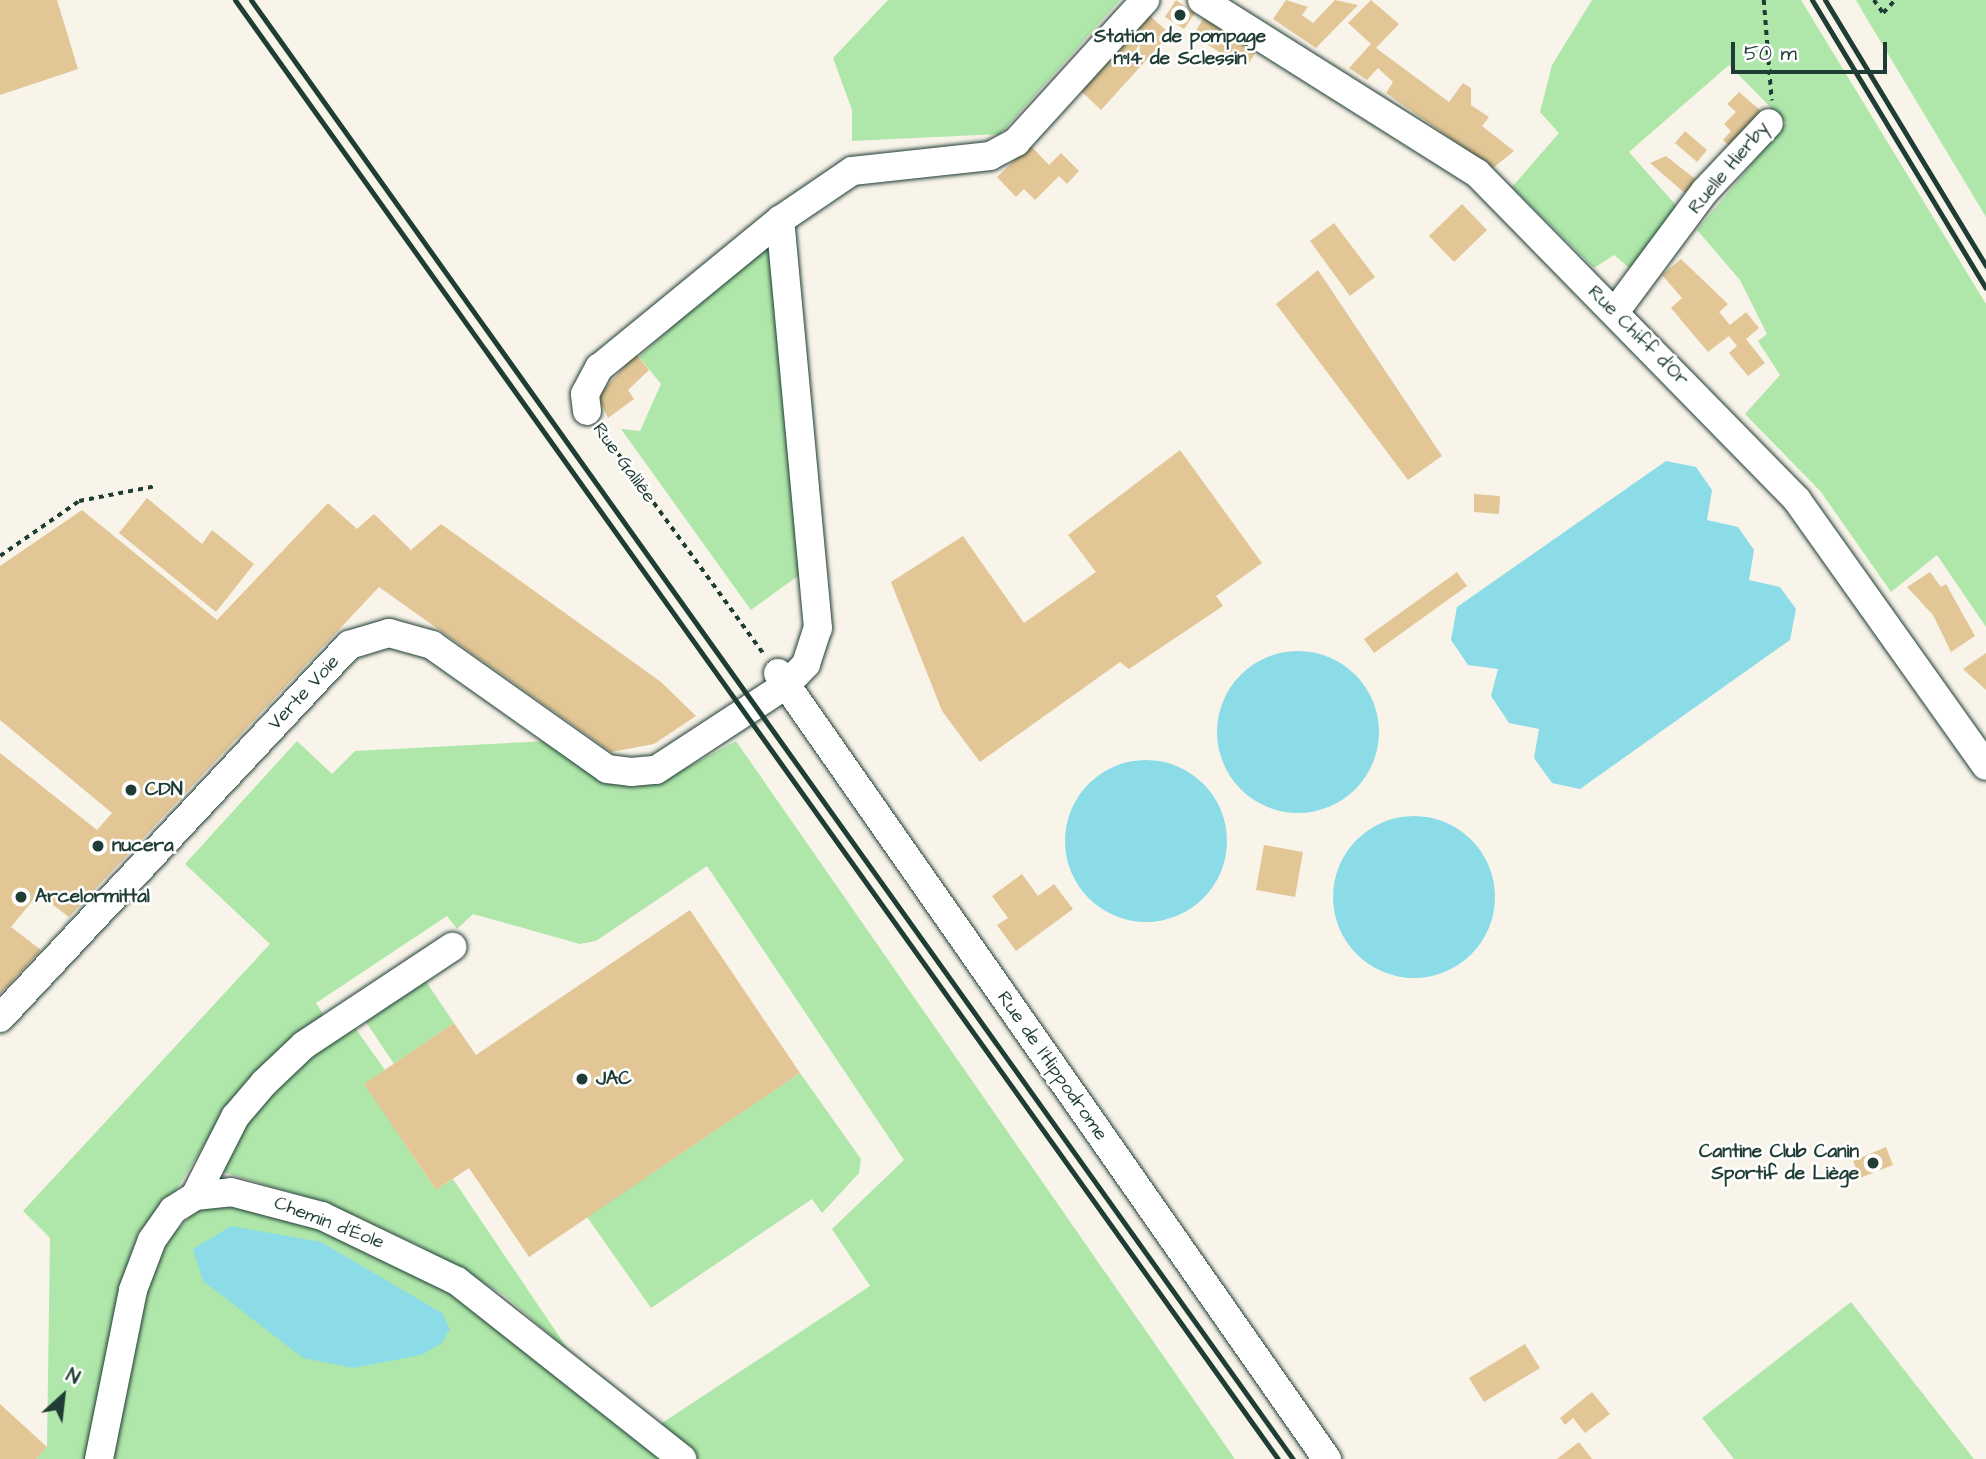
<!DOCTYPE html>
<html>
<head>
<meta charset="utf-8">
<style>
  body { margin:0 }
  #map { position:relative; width:1986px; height:1459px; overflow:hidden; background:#f9f4ea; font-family:"Architects Daughter",sans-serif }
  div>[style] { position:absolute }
  .green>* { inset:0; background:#afe7aa }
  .water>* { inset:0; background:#8bdce7 }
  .round { border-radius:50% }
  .building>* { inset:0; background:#e2c696 }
  .path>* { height:3.5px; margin-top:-1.75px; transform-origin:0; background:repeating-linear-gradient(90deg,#1f3d34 0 5px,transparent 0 10px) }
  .roads { filter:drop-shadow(0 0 2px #1f3d34) drop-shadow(0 0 2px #1f3d34) }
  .minor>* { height:28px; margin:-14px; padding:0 14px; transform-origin:14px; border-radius:14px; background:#fff }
  .rail>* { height:5px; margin:-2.5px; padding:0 2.5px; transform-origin:2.5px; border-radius:2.5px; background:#1f3d34 }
  .dots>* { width:19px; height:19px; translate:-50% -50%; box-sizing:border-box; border:4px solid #fff; border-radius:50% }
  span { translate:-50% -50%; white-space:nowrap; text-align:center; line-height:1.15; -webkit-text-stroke:5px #fff; paint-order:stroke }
  .poi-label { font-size:19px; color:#1f3d34; font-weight:700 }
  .left { translate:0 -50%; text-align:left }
  .right { translate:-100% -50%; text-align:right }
  .street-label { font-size:19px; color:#1f3d34 }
  .north { position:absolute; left:28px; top:1361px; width:70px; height:70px; -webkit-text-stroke:5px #fff; paint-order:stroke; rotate:27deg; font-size:19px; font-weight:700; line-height:28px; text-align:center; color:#1f3d34 }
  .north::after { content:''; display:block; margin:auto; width:24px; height:32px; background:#1f3d34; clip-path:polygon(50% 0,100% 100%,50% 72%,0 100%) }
  .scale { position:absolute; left:1731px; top:42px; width:156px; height:32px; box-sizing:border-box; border:4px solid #1f3d34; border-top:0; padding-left:9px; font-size:21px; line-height:24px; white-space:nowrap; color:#1f3d34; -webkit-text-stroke:5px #fff; paint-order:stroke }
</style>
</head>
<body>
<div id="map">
  <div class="green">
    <i style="clip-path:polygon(888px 0,1120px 0,1000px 134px,852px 141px,852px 110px,833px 58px)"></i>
    <i style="clip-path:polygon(1592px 0,1801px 0,1986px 304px,1986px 627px,1937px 555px,1891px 592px,1821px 492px,1745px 414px,1780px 375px,1758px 341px,1767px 334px,1740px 280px,1697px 230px,1786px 123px,1729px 65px,1629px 152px,1681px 211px,1633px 271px,1614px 255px,1594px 268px,1512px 187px,1559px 133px,1540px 112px,1552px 65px)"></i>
    <i style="clip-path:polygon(1856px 0,1986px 0,1986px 217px,1864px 14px)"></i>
    <i style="clip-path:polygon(773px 236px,802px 573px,751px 610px,621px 429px,640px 431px,661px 384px,639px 357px)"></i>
    <i style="clip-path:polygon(297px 741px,332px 774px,355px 751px,549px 741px,602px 778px,634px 787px,660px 782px,736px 741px,1235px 1459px,698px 1459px,653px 1429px,870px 1286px,832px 1229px,904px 1160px,707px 866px,596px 941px,580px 944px,473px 914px,457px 929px,447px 916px,316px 1003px,325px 1017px,226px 1110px,176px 1190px,139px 1232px,121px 1282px,98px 1427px,85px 1459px,36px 1459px,47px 1447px,50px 1238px,23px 1211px,270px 944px,185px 864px)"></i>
    <i style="clip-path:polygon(425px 980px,454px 1023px,394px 1064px,366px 1022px)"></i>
    <i style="clip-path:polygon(353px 1025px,385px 1070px,365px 1085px,436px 1190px,453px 1179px,569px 1351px,504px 1295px,422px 1247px,327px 1203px,223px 1172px,244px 1124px,311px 1053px)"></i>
    <i style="clip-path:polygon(800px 1073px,861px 1159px,859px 1173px,822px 1213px,812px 1199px,651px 1308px,587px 1217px)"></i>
    <i style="clip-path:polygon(228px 1202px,317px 1225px,455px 1293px,660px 1459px,112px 1459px,143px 1294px,164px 1243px,200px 1207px)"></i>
    <i style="clip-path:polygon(1851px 1302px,1974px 1459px,1734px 1459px,1702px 1418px)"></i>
  </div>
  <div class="water">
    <i style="clip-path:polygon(1666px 461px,1696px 467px,1712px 490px,1707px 520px,1738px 527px,1754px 550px,1749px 580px,1780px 587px,1796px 609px,1790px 640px,1580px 789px,1552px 783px,1534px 758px,1539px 729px,1509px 723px,1491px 696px,1498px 669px,1468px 665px,1451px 640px,1457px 607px)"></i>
    <i class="round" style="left:1217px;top:651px;width:162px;height:162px"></i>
    <i class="round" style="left:1065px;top:760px;width:162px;height:162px"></i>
    <i class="round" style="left:1333px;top:816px;width:162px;height:162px"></i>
    <i style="clip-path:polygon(231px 1226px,321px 1242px,442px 1313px,450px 1329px,441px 1344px,421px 1355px,353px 1368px,303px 1358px,203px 1281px,193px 1249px)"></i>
  </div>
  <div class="building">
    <i style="clip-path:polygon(0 0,57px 0,78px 69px,0 95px)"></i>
    <i style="clip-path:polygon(1176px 0,1195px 13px,1184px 29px,1165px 17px)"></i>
    <i style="clip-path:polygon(1286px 0,1308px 7px,1302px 15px,1313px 23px,1335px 0,1358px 5px,1316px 48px,1273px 19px)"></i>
    <i style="clip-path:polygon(1371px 0,1399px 24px,1376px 48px,1449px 102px,1463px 83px,1471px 88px,1471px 105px,1489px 117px,1482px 126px,1514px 151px,1493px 168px,1386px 93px,1393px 82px,1378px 68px,1367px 80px,1349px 68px,1371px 44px,1348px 23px)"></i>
    <i style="clip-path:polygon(1207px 13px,1259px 47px,1249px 63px,1239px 57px,1236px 63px,1193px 35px)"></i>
    <i style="clip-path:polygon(1148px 14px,1170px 34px,1101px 110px,1080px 90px)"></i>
    <i style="clip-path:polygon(1739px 92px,1767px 116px,1736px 152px,1723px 140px,1731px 131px,1724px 124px,1736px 112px,1727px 104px)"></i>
    <i style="clip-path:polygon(1685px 131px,1707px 150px,1697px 162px,1675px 143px)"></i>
    <i style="clip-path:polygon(1030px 145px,1049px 165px,1061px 153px,1079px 171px,1067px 184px,1059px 176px,1035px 200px,1024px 189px,1016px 197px,997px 177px)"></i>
    <i style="clip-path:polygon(1666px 156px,1699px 182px,1688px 196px,1650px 163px)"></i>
    <i style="clip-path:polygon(1462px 204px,1487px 230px,1454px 262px,1429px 236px)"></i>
    <i style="clip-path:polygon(1334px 223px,1375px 277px,1350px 296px,1310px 241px)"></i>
    <i style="clip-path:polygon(1681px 259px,1728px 304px,1719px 312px,1730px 325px,1746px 312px,1759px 328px,1746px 339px,1765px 363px,1748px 376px,1729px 353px,1737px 346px,1729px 336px,1708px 352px,1671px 308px,1682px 298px,1662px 275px)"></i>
    <i style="clip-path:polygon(1318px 270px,1442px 456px,1408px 480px,1276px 304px)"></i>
    <i style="clip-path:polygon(636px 354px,649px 370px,628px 390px,634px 399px,608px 418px,598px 396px)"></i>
    <i style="clip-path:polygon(1180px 450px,1262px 563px,1216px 596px,1223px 606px,1129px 669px,1120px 662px,980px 762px,942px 711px,891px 582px,963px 536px,1024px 623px,1096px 572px,1068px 535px)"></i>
    <i style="clip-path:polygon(1474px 494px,1500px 496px,1499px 514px,1474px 512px)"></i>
    <i style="clip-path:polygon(147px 498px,202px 544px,212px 530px,254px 564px,216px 612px,119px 533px)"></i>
    <i style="clip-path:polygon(328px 503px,357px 529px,374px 514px,411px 550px,441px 524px,661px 682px,696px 716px,654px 744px,611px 752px,379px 587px,69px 917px,38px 894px,11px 927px,41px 950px,0 994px,0 753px,97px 830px,112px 813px,0 720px,0 566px,82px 510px,217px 620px)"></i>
    <i style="clip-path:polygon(1457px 572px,1467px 586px,1374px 653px,1364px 639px)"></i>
    <i style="clip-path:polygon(1930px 572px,1941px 587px,1946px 584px,1975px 636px,1951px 652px,1933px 615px,1907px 587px)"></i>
    <i style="clip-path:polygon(1986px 653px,1986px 690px,1963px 669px)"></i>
    <i style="clip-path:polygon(1264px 845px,1303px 852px,1295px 897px,1256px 890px)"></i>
    <i style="clip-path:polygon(1022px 874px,1038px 896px,1054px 884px,1073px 909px,1016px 951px,997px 925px,1008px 918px,992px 896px)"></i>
    <i style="clip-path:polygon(690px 910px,800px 1073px,529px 1257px,469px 1168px,436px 1190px,364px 1084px,454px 1023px,476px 1055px)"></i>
    <i style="clip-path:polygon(1886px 1147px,1893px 1165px,1860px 1178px,1853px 1161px)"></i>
    <i style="clip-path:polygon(1525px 1344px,1540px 1368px,1484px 1402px,1469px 1378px)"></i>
    <i style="clip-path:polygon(1592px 1392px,1610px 1414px,1585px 1433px,1573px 1418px,1565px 1425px,1560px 1418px)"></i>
    <i style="clip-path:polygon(0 1404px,47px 1447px,36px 1459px,0 1459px)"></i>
    <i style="clip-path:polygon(1579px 1442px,1592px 1459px,1557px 1459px)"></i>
  </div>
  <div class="path">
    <i style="left:1764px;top:0;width:101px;rotate:85.5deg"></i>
    <i style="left:1874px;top:0;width:16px;rotate:55deg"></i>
    <i style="left:1883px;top:13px;width:18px;rotate:-47deg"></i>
    <i style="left:601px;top:430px;width:279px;rotate:54deg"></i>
    <i style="left:0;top:556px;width:96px;rotate:-34.8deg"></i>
    <i style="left:79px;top:501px;width:78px;rotate:-11deg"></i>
  </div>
  <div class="roads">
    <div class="minor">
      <i style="left:1202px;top:0;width:325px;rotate:32.2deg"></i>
      <i style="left:1477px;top:173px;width:458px;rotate:45.6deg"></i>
      <i style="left:1797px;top:500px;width:326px;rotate:54.6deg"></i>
      <i style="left:1615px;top:312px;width:151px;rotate:-53.4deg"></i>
      <i style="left:1705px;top:191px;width:93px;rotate:-46.7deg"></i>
      <i style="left:587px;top:411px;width:17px;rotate:-97deg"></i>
      <i style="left:585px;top:394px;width:30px;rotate:-62deg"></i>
      <i style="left:599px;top:368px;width:234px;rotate:-39.3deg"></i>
      <i style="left:780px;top:220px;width:87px;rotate:-34.2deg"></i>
      <i style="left:852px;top:171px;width:139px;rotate:-6.2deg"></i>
      <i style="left:990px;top:156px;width:30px;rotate:-28deg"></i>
      <i style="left:1016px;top:142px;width:192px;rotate:-47.7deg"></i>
      <i style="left:778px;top:673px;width:959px;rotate:55.07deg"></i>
      <i style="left:0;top:1018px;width:511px;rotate:-46.9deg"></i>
      <i style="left:349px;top:645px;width:42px;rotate:-16.7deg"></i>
      <i style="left:389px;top:633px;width:45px;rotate:15.6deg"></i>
      <i style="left:432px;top:645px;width:214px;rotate:35.3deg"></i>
      <i style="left:607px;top:769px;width:24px;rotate:7deg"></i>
      <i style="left:631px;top:772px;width:25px;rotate:-5deg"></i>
      <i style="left:656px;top:770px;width:155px;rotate:-33.2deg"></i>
      <i style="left:786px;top:685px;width:29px;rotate:-46deg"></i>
      <i style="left:806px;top:664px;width:38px;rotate:-72deg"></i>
      <i style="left:818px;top:628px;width:410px;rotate:-95.3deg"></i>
      <i style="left:195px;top:1196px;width:89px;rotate:-63.1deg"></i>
      <i style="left:235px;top:1117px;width:45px;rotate:-49.5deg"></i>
      <i style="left:264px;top:1083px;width:55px;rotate:-43.5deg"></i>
      <i style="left:304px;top:1045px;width:178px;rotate:-33.5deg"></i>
      <i style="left:99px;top:1459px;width:172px;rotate:-78.6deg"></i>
      <i style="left:133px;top:1290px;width:53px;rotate:-69.2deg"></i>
      <i style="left:152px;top:1240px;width:37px;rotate:-55deg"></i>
      <i style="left:173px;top:1210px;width:26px;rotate:-32deg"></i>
      <i style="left:195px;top:1196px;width:36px;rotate:-6deg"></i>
      <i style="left:231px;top:1192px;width:94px;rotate:14.8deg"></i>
      <i style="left:322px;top:1216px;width:150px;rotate:25.7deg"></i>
      <i style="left:457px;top:1281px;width:287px;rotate:38.3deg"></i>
    </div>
  </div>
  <div class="rail">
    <i style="left:235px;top:0;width:1793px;rotate:54.44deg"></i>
    <i style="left:251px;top:0;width:1793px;rotate:54.47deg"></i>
    <i style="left:1812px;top:0;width:336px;rotate:58.9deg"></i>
    <i style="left:1825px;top:0;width:311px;rotate:58.8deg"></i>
  </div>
  <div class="dots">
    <i style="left:1180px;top:15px;background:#1f3d34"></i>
    <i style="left:131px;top:790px;background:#1f3d34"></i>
    <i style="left:98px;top:846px;background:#1f3d34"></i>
    <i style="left:21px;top:897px;background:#1f3d34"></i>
    <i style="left:582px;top:1079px;background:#1f3d34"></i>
    <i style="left:1873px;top:1163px;background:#1f3d34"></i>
  </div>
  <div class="poi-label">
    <span style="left:1180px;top:48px">Station de pompage<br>n°14 de Sclessin</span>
    <span class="left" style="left:145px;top:790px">CDN</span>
    <span class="left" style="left:112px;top:846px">nucera</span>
    <span class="left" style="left:35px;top:897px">Arcelormittal</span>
    <span class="left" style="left:596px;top:1079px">JAC</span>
    <span class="right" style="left:1859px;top:1163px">Cantine Club Canin<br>Sportif de Liège</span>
  </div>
  <div class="street-label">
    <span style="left:1729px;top:168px;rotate:-50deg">Ruelle Hierby</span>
    <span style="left:1638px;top:336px;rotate:45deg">Rue Chiff d'Or</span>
    <span style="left:624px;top:463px;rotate:54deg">Rue Galilée</span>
    <span style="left:304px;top:693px;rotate:-47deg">Verte Voie</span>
    <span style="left:1052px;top:1066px;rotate:55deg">Rue de l'Hippodrome</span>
    <span style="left:329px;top:1223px;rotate:21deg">Chemin d'Éole</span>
  </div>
  <div class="north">N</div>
  <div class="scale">50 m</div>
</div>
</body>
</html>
